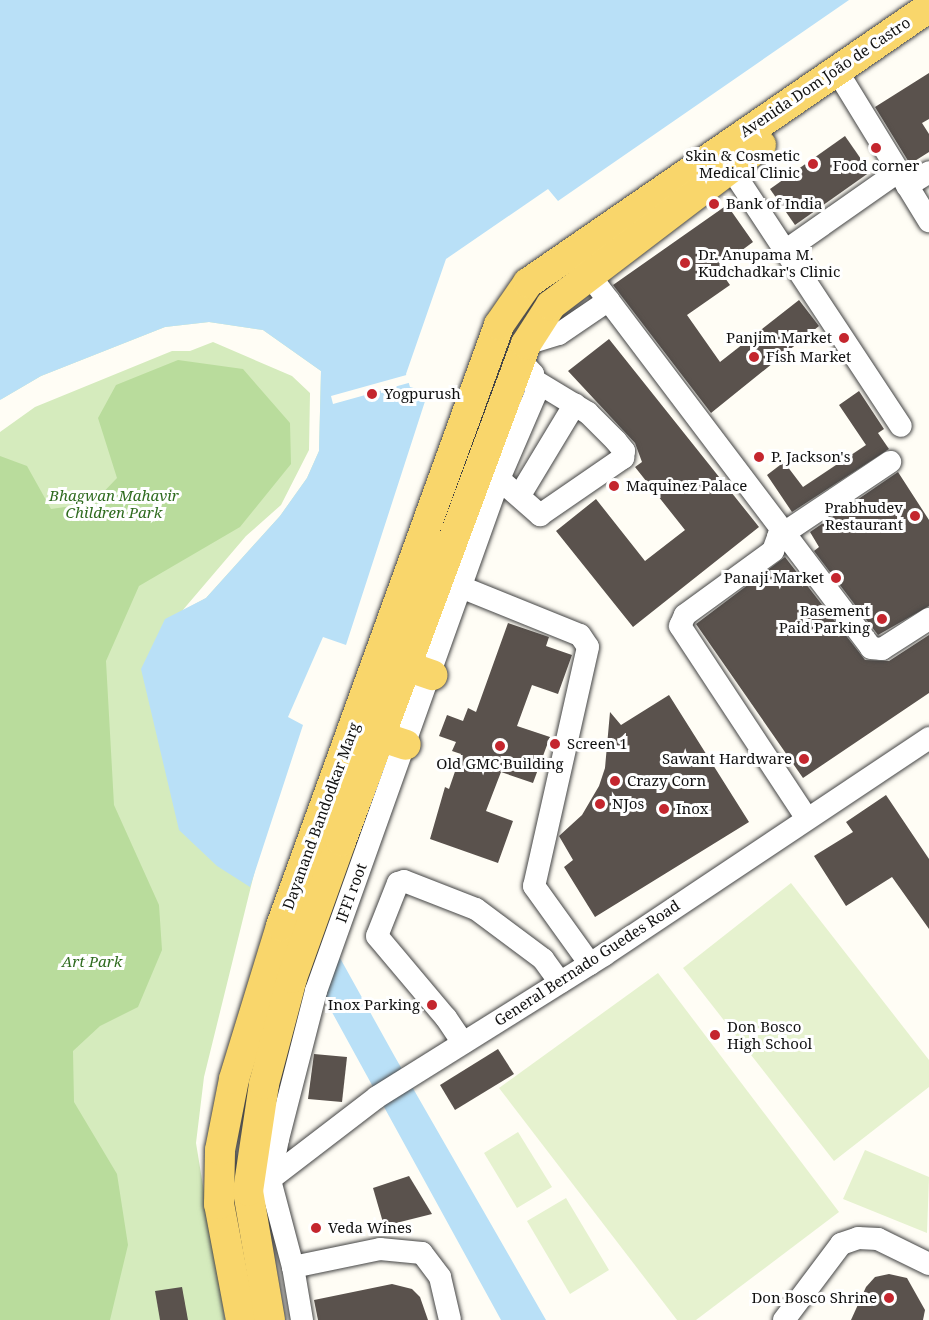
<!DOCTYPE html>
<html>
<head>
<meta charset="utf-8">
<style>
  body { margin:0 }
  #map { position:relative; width:929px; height:1320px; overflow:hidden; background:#fffdf5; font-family:"Noto Serif",serif }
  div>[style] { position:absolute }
  .green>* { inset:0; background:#d5ebbd }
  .forest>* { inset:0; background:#b9dc9c }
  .pitch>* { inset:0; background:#e6f2cf }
  .water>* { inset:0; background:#b9e0f7 }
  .pier>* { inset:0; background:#fffdf5 }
  .building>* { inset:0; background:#5a524d }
  .roads { filter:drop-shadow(0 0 2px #444) drop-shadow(0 0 2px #444) }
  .minor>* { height:22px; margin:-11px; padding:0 11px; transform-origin:11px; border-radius:11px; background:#fff }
  .major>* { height:30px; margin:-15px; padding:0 15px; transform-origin:15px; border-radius:15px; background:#f9d66b }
  .dots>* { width:16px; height:16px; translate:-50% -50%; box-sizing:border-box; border:3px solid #fff; border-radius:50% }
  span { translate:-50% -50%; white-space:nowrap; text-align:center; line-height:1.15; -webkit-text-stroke:6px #fff; paint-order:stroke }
  .street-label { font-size:15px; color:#111 }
  .poi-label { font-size:15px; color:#111 }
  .right { translate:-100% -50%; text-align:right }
  .left { translate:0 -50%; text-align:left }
  .park-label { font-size:15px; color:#2f6b1f; font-style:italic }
</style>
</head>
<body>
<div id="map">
  <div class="green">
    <i style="clip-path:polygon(404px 56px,255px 870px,204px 1077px,196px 1143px,225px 1320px,0 1320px,0 432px,35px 407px,172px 351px,190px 351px,213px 342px,292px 376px,310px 393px,309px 450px,281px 505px,246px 536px,182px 611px,206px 598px,280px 516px,307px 478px,319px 451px,321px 371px,263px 330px,209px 322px,165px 327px,41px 376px,0 400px)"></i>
  </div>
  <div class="forest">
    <i style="clip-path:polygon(178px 360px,243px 369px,290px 423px,291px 464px,240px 527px,139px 586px,106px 661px,114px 805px,159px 905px,162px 950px,138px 1007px,100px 1026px,73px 1051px,74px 1102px,117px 1174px,128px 1245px,110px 1320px,0 1320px,0 456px,27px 466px,51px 509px,93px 503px,117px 478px,98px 418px,116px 385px)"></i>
  </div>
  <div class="pitch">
    <i style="clip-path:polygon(791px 883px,929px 1060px,929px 1087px,834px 1161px,683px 968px)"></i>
    <i style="clip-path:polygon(658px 973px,839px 1212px,696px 1320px,677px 1320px,499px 1088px)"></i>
    <i style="clip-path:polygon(518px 1132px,552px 1187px,517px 1208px,484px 1153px)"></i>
    <i style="clip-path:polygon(865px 1150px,929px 1177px,927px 1233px,843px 1199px)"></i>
    <i style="clip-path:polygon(566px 1198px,609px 1270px,570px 1294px,527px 1221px)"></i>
  </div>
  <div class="water">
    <i style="clip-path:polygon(0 0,849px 0,558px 201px,548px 189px,446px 259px,406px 374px,410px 387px,428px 392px,346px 645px,323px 637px,288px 717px,303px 725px,250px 887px,217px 866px,179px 830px,141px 669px,165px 619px,206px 598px,280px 516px,307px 478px,319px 451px,321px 371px,263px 330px,209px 322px,165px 327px,41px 376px,0 400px)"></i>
    <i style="clip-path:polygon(335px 949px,395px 1057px,546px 1320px,501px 1320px,322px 994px)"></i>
  </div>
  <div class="pier">
    <i style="clip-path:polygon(410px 374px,412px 382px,333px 404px,331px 396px)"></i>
  </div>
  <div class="building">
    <i style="clip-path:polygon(929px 73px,929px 119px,922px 123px,929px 134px,929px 152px,910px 164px,875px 107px)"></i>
    <i style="clip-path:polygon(845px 136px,870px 172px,795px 225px,770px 189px)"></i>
    <i style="clip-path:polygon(727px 205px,753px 242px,718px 268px,730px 285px,687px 315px,720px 362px,799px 300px,819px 326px,711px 413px,613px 285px)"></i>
    <i style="clip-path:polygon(609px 339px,759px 527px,633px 627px,556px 531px,596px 499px,645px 561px,685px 530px,635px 467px,642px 462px,635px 443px,568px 371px)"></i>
    <i style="clip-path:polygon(859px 391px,884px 429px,878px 433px,889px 449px,792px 512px,767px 475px,784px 462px,803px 487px,866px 445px,839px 405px)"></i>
    <i style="clip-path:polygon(898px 472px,929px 520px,929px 606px,878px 635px,814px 551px,819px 547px,810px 532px)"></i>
    <i style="clip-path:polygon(785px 557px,865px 660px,889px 661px,929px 635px,929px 693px,803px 778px,696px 624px)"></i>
    <i style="clip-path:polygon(508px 623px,549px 637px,546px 646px,572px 655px,558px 694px,532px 685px,517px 726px,550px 737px,533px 783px,501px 772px,486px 811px,513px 821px,498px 863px,430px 839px,445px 787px,449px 789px,461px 754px,452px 751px,456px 742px,439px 736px,447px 715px,463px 721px,468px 708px,476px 712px)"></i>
    <i style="clip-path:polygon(669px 695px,749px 822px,595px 917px,564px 867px,573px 860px,559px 836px,582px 815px,599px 786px,605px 768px,610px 712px,621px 725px)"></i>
    <i style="clip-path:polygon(886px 795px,929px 859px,929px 929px,892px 877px,846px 906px,814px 856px,853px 832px,846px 822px)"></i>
    <i style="clip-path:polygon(498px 1049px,514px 1074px,455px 1110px,440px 1085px)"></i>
    <i style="clip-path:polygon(314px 1054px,347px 1057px,342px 1102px,308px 1099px)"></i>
    <i style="clip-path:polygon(409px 1176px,432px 1214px,384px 1226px,373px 1188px)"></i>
    <i style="clip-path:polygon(889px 1274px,907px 1278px,925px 1310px,923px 1320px,851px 1320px,866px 1287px,875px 1277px)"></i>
    <i style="clip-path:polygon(392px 1284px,412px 1289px,420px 1297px,428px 1320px,318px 1320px,314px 1300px)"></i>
    <i style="clip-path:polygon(182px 1287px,188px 1320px,160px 1320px,155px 1291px)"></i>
  </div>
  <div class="roads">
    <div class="minor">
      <i style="left:845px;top:84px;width:161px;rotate:58.5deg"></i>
      <i style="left:730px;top:167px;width:310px;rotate:56.6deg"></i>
      <i style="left:907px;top:186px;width:26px;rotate:-32deg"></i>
      <i style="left:785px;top:251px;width:138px;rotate:-35deg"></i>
      <i style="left:590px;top:276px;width:466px;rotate:52.9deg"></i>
      <i style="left:871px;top:648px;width:11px;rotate:5deg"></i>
      <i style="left:882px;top:649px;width:56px;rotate:-32.6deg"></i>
      <i style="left:526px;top:344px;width:34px;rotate:-17deg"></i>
      <i style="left:559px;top:334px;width:60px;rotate:-34.2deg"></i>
      <i style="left:499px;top:479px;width:55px;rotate:41.3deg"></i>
      <i style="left:540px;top:515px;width:101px;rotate:-34.5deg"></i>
      <i style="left:623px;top:458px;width:7px;rotate:-82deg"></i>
      <i style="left:624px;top:451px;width:13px;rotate:-129deg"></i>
      <i style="left:616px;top:441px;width:40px;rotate:-135deg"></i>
      <i style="left:588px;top:413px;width:60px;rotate:-148.7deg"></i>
      <i style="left:520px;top:495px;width:106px;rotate:-58.9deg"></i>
      <i style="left:781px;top:529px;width:23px;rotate:110deg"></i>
      <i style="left:773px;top:551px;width:109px;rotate:144deg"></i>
      <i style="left:685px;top:615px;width:12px;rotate:114deg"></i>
      <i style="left:680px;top:626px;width:229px;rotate:56.6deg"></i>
      <i style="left:778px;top:537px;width:135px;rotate:-33.8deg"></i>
      <i style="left:461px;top:587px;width:128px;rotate:22deg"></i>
      <i style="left:580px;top:635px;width:14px;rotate:56deg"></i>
      <i style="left:588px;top:647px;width:245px;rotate:102.7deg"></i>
      <i style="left:534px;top:886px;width:96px;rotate:54.3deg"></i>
      <i style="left:463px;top:1043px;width:30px;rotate:-124deg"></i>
      <i style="left:446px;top:1018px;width:107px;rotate:-130.1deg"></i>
      <i style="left:377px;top:936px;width:57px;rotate:-68.4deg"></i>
      <i style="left:398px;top:883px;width:6px;rotate:-18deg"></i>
      <i style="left:404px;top:881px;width:77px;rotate:21.3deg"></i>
      <i style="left:476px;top:909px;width:84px;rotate:36.7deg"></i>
      <i style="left:543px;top:959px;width:29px;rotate:54deg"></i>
      <i style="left:265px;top:1183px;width:141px;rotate:-37.5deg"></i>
      <i style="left:377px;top:1097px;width:268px;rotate:-32deg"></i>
      <i style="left:604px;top:955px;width:391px;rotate:-33.7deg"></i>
      <i style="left:293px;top:1267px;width:89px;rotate:-11.7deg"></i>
      <i style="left:380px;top:1249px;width:42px;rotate:5.4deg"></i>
      <i style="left:422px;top:1253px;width:30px;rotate:53deg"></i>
      <i style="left:440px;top:1277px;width:44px;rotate:76.9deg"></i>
      <i style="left:302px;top:1320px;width:54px;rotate:-99.6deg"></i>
      <i style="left:293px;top:1267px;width:90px;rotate:-104.8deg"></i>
      <i style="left:270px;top:1180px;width:42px;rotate:-79deg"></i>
      <i style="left:278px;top:1139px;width:153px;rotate:-75.6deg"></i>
      <i style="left:316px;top:991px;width:544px;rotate:-70.33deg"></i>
      <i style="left:499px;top:479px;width:94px;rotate:-66.7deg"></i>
      <i style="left:536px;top:393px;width:19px;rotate:-99deg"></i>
      <i style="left:533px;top:374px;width:19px;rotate:-133deg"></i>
      <i style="left:784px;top:1320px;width:95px;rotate:-53.1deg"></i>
      <i style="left:841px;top:1244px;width:18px;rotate:-19deg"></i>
      <i style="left:858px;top:1238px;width:20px;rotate:3deg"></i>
      <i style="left:878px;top:1239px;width:57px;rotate:26.1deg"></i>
    </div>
    <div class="major">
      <i style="left:406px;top:666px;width:28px;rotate:19deg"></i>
      <i style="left:379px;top:736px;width:28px;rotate:18deg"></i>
      <i style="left:241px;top:1320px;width:118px;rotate:-100.7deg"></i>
      <i style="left:219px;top:1204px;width:54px;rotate:-88.9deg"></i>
      <i style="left:220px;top:1150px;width:72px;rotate:-78.8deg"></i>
      <i style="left:234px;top:1079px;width:160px;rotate:-72.9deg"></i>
      <i style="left:281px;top:926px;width:639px;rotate:-70.06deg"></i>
      <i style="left:499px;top:325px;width:51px;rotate:-55.4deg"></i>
      <i style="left:528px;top:283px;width:487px;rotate:-34.5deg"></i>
      <i style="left:270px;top:1320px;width:131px;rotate:-99.7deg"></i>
      <i style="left:248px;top:1191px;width:108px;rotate:-81.5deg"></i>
      <i style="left:264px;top:1084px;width:110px;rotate:-75.2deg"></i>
      <i style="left:292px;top:978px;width:145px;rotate:-70.3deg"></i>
      <i style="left:341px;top:841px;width:530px;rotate:-69.58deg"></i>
      <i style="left:526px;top:344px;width:46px;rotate:-57.3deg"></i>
      <i style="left:551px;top:305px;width:264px;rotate:-37.3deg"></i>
    </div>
  </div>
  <div class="dots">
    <i style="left:876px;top:148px;background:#c4262e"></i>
    <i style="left:813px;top:164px;background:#c4262e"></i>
    <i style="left:714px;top:204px;background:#c4262e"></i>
    <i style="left:685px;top:263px;background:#c4262e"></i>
    <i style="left:844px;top:338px;background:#c4262e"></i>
    <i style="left:754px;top:357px;background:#c4262e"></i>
    <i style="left:372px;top:394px;background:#c4262e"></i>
    <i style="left:759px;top:457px;background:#c4262e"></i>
    <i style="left:614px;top:486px;background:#c4262e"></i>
    <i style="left:915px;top:516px;background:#c4262e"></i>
    <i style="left:836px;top:578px;background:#c4262e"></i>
    <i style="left:882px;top:619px;background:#c4262e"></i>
    <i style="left:555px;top:744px;background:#c4262e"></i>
    <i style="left:500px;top:746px;background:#c4262e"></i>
    <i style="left:804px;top:759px;background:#c4262e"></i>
    <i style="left:615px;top:781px;background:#c4262e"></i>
    <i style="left:600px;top:804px;background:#c4262e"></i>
    <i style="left:664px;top:809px;background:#c4262e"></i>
    <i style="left:432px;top:1005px;background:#c4262e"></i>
    <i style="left:715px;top:1035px;background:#c4262e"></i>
    <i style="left:316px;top:1228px;background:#c4262e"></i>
    <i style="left:889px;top:1298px;background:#c4262e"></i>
  </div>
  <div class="street-label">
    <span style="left:825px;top:77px;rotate:-34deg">Avenida Dom João de Castro</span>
    <span style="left:321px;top:816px;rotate:-70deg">Dayanand Bandodkar Marg</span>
    <span style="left:351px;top:893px;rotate:-70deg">IFFI root</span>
    <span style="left:587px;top:963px;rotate:-33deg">General Bernado Guedes Road</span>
  </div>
  <div class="poi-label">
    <span class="right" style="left:800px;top:164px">Skin &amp; Cosmetic<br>Medical Clinic</span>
    <span style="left:876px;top:166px">Food corner</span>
    <span class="left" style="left:726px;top:204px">Bank of India</span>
    <span class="left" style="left:698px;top:263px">Dr. Anupama M.<br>Kudchadkar's Clinic</span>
    <span class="right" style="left:832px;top:338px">Panjim Market</span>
    <span class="left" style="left:766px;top:357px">Fish Market</span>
    <span class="left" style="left:384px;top:394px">Yogpurush</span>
    <span class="left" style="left:771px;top:457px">P. Jackson's</span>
    <span class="left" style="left:626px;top:486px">Maquinez Palace</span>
    <span class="right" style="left:903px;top:516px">Prabhudev<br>Restaurant</span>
    <span class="right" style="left:824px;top:578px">Panaji Market</span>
    <span class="right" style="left:870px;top:619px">Basement<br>Paid Parking</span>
    <span class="left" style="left:567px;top:744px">Screen 1</span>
    <span class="right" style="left:792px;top:759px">Sawant Hardware</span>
    <span style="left:500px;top:764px">Old GMC Building</span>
    <span class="left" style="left:627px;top:781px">Crazy Corn</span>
    <span class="left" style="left:612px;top:804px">NJos</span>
    <span class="left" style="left:676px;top:809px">Inox</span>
    <span class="right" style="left:420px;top:1005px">Inox Parking</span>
    <span class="left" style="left:727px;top:1035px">Don Bosco<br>High School</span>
    <span class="left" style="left:328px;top:1228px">Veda Wines</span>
    <span class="right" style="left:877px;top:1298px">Don Bosco Shrine</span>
  </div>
  <div class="park-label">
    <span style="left:114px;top:504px">Bhagwan Mahavir<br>Children Park</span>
    <span style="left:92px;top:962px">Art Park</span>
  </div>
</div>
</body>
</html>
